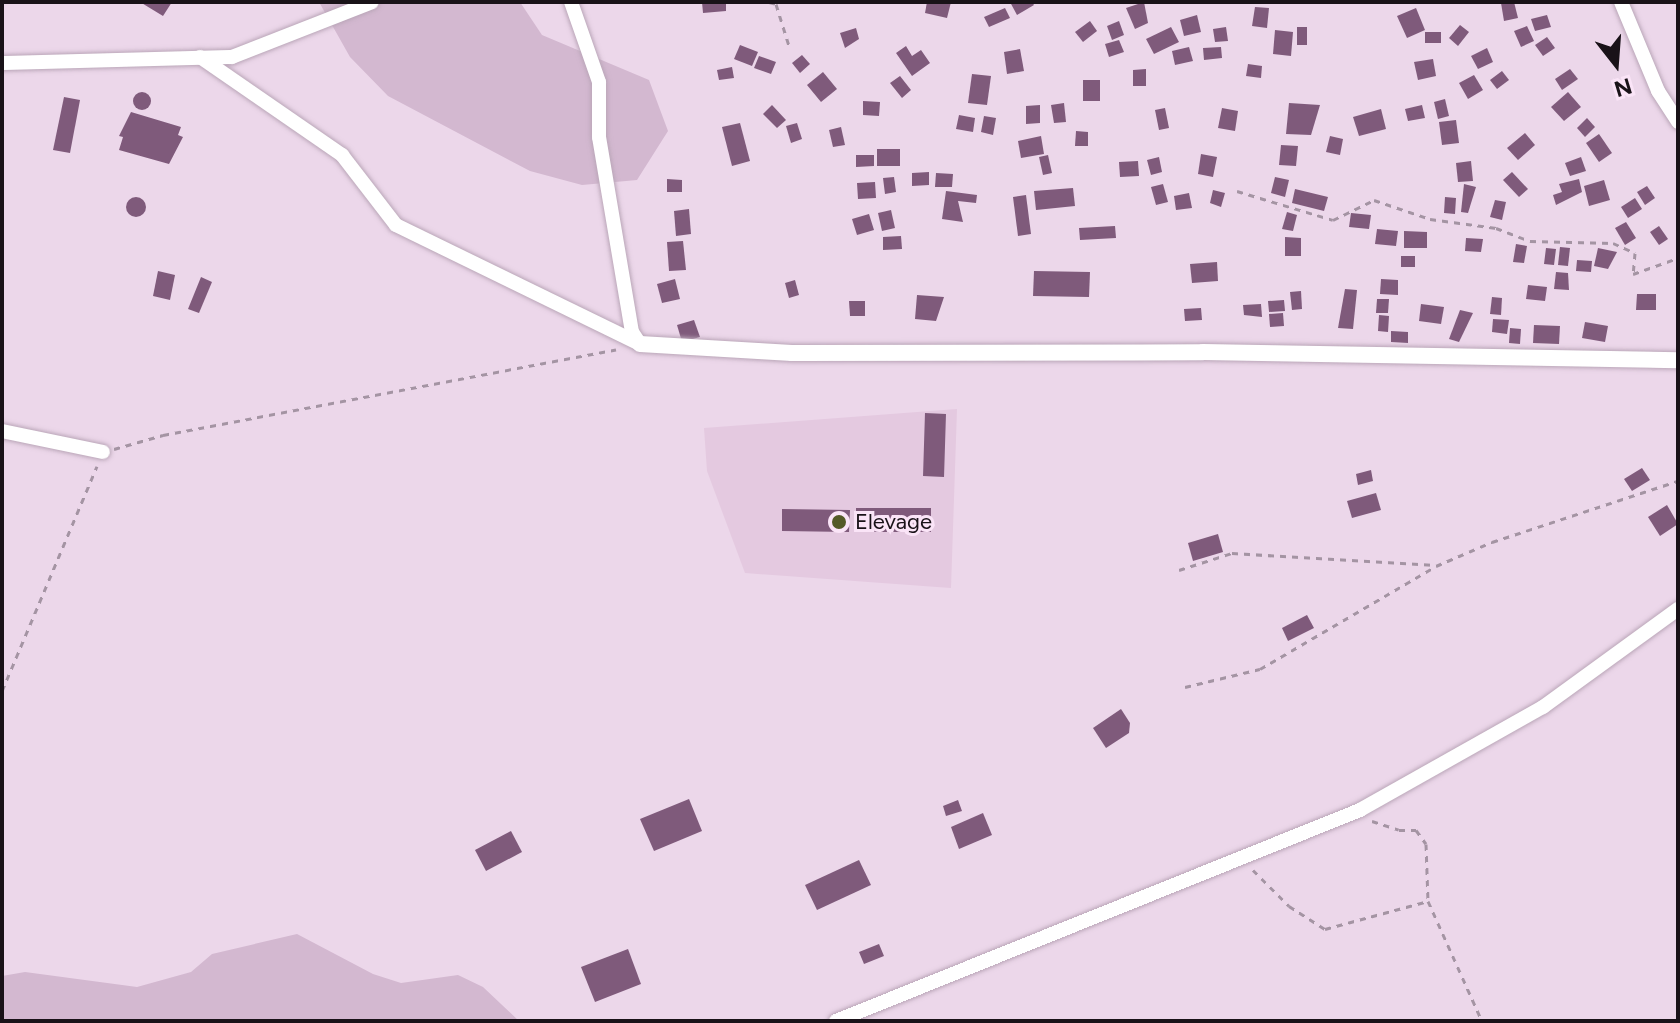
<!DOCTYPE html>
<html>
<head>
<meta charset="utf-8">
<style>
  body { margin:0 }
  #map { position:relative; width:1680px; height:1023px; overflow:hidden; background:#ecd7ea; font-family:Figtree,sans-serif }
  div>[style] { position:absolute }
  .built>* { inset:0; background:#e4c9e0 }
  .green>* { inset:0; background:#d3b8d0 }
  .building>* { inset:0; background:#7f5a7b }
  .round { border-radius:50% }
  .path>* { height:3px; margin-top:-1.5px; transform-origin:0; background:repeating-linear-gradient(90deg,#a494a3 0 6px,transparent 0 12px) }
  .roads { filter:drop-shadow(0 0 2px #baa6b8) drop-shadow(0 0 2px #baa6b8) }
  .minor>* { height:14px; margin:-7px; padding:0 7px; transform-origin:7px; border-radius:7px; background:#fff }
  .tertiary>* { height:16px; margin:-8px; padding:0 8px; transform-origin:8px; border-radius:8px; background:#fff }
  .dots>* { width:22px; height:22px; translate:-50% -50%; box-sizing:border-box; border:4px solid #fae4f7; border-radius:50% }
  span { translate:-50% -50%; white-space:nowrap; text-align:center; line-height:1.15; -webkit-text-stroke:6px #fae4f7; paint-order:stroke }
  .poi-label { font-size:22px; color:#191218 }
  .left { translate:0 -50%; text-align:left }
  .frame { position:absolute; inset:0; border:4px solid #191218; pointer-events:none }
  .north { position:absolute; left:1576px; top:24px; width:80px; height:80px; -webkit-text-stroke:6px #fae4f7; paint-order:stroke; rotate:163deg; font-size:22px; font-weight:700; line-height:32px; text-align:center; color:#191218 }
  .north::after { content:''; display:block; margin:auto; width:28px; height:36px; background:#191218; clip-path:polygon(50% 0,100% 100%,50% 72%,0 100%) }
</style>
</head>
<body>
<div id="map">
  <div class="built">
    <i style="clip-path:polygon(957px 409px,951px 588px,745px 573px,707px 471px,704px 428px)"></i>
  </div>
  <div class="green">
    <i style="clip-path:polygon(319px 2px,520px 2px,542px 35px,649px 80px,668px 131px,637px 180px,582px 185px,530px 171px,388px 96px,350px 57px)"></i>
    <i style="clip-path:polygon(297px 934px,373px 974px,401px 983px,458px 975px,483px 987px,519px 1021px,2px 1021px,2px 976px,25px 972px,137px 987px,191px 972px,212px 954px)"></i>
  </div>
  <div class="building">
    <i style="clip-path:polygon(140px 2px,172px 2px,163px 16px)"></i>
    <i style="clip-path:polygon(702px 2px,726px 2px,726px 11px,703px 13px)"></i>
    <i style="clip-path:polygon(927px 2px,951px 2px,947px 18px,925px 13px)"></i>
    <i style="clip-path:polygon(1010px 2px,1032px 2px,1034px 5px,1017px 15px)"></i>
    <i style="clip-path:polygon(1144px 2px,1148px 23px,1135px 29px,1126px 8px)"></i>
    <i style="clip-path:polygon(1514px 2px,1518px 18px,1504px 21px,1501px 3px)"></i>
    <i style="clip-path:polygon(1255px 7px,1269px 8px,1267px 28px,1252px 26px)"></i>
    <i style="clip-path:polygon(1005px 8px,1010px 18px,989px 27px,984px 17px)"></i>
    <i style="clip-path:polygon(1416px 8px,1425px 30px,1407px 38px,1397px 16px)"></i>
    <i style="clip-path:polygon(1197px 15px,1201px 32px,1184px 36px,1180px 20px)"></i>
    <i style="clip-path:polygon(1547px 15px,1551px 27px,1535px 31px,1531px 19px)"></i>
    <i style="clip-path:polygon(1090px 21px,1097px 31px,1083px 42px,1075px 32px)"></i>
    <i style="clip-path:polygon(1119px 21px,1124px 35px,1112px 40px,1107px 26px)"></i>
    <i style="clip-path:polygon(1460px 25px,1469px 32px,1458px 46px,1449px 38px)"></i>
    <i style="clip-path:polygon(1527px 26px,1534px 41px,1521px 47px,1514px 31px)"></i>
    <i style="clip-path:polygon(1171px 27px,1179px 42px,1154px 54px,1146px 39px)"></i>
    <i style="clip-path:polygon(1226px 27px,1228px 41px,1215px 42px,1213px 29px)"></i>
    <i style="clip-path:polygon(1297px 27px,1307px 27px,1307px 45px,1297px 45px)"></i>
    <i style="clip-path:polygon(856px 28px,859px 39px,845px 48px,840px 33px)"></i>
    <i style="clip-path:polygon(1275px 30px,1293px 32px,1291px 56px,1273px 54px)"></i>
    <i style="clip-path:polygon(1425px 32px,1441px 32px,1441px 43px,1425px 43px)"></i>
    <i style="clip-path:polygon(1547px 37px,1555px 48px,1543px 56px,1535px 45px)"></i>
    <i style="clip-path:polygon(1119px 40px,1124px 52px,1109px 57px,1105px 44px)"></i>
    <i style="clip-path:polygon(740px 45px,758px 52px,752px 66px,734px 59px)"></i>
    <i style="clip-path:polygon(906px 46px,912px 56px,921px 50px,930px 63px,912px 76px,896px 53px)"></i>
    <i style="clip-path:polygon(1189px 47px,1193px 61px,1175px 65px,1172px 51px)"></i>
    <i style="clip-path:polygon(1221px 47px,1222px 58px,1204px 60px,1203px 48px)"></i>
    <i style="clip-path:polygon(1487px 48px,1493px 62px,1478px 69px,1471px 56px)"></i>
    <i style="clip-path:polygon(1020px 49px,1024px 71px,1007px 74px,1004px 52px)"></i>
    <i style="clip-path:polygon(802px 55px,810px 64px,800px 73px,792px 63px)"></i>
    <i style="clip-path:polygon(759px 56px,776px 62px,771px 74px,754px 68px)"></i>
    <i style="clip-path:polygon(1433px 59px,1436px 76px,1418px 80px,1414px 62px)"></i>
    <i style="clip-path:polygon(1248px 64px,1262px 66px,1261px 78px,1246px 76px)"></i>
    <i style="clip-path:polygon(732px 67px,734px 78px,719px 80px,717px 70px)"></i>
    <i style="clip-path:polygon(1146px 69px,1146px 86px,1133px 86px,1133px 70px)"></i>
    <i style="clip-path:polygon(1570px 69px,1578px 79px,1562px 90px,1555px 79px)"></i>
    <i style="clip-path:polygon(1502px 71px,1509px 80px,1497px 89px,1490px 80px)"></i>
    <i style="clip-path:polygon(823px 72px,837px 89px,821px 102px,807px 85px)"></i>
    <i style="clip-path:polygon(972px 74px,991px 76px,987px 105px,968px 103px)"></i>
    <i style="clip-path:polygon(1474px 75px,1483px 90px,1468px 99px,1459px 83px)"></i>
    <i style="clip-path:polygon(900px 76px,911px 90px,902px 98px,890px 83px)"></i>
    <i style="clip-path:polygon(1083px 80px,1100px 80px,1100px 101px,1083px 101px)"></i>
    <i style="clip-path:polygon(1568px 92px,1581px 107px,1564px 121px,1551px 107px)"></i>
    <i class="round" style="left:133px;top:92px;width:18px;height:18px"></i>
    <i style="clip-path:polygon(64px 97px,80px 100px,70px 153px,53px 150px)"></i>
    <i style="clip-path:polygon(1445px 99px,1449px 116px,1438px 119px,1434px 102px)"></i>
    <i style="clip-path:polygon(863px 101px,880px 102px,879px 116px,863px 115px)"></i>
    <i style="clip-path:polygon(1064px 103px,1066px 122px,1054px 123px,1051px 105px)"></i>
    <i style="clip-path:polygon(1289px 103px,1320px 105px,1311px 135px,1286px 134px)"></i>
    <i style="clip-path:polygon(772px 105px,786px 120px,777px 128px,763px 114px)"></i>
    <i style="clip-path:polygon(1040px 105px,1040px 123px,1026px 124px,1026px 106px)"></i>
    <i style="clip-path:polygon(1422px 105px,1425px 118px,1408px 121px,1405px 109px)"></i>
    <i style="clip-path:polygon(1165px 108px,1169px 128px,1159px 130px,1155px 110px)"></i>
    <i style="clip-path:polygon(1222px 108px,1238px 111px,1235px 131px,1218px 128px)"></i>
    <i style="clip-path:polygon(1381px 109px,1386px 129px,1359px 136px,1353px 117px)"></i>
    <i style="clip-path:polygon(131px 112px,181px 127px,178px 135px,183px 137px,169px 164px,119px 150px,123px 137px,119px 136px)"></i>
    <i style="clip-path:polygon(959px 115px,975px 118px,973px 132px,956px 129px)"></i>
    <i style="clip-path:polygon(984px 116px,996px 118px,993px 135px,981px 132px)"></i>
    <i style="clip-path:polygon(1587px 118px,1595px 127px,1585px 137px,1577px 128px)"></i>
    <i style="clip-path:polygon(1456px 120px,1459px 143px,1442px 145px,1439px 122px)"></i>
    <i style="clip-path:polygon(740px 123px,750px 161px,732px 166px,722px 127px)"></i>
    <i style="clip-path:polygon(797px 123px,802px 139px,791px 143px,786px 126px)"></i>
    <i style="clip-path:polygon(841px 127px,845px 145px,833px 147px,829px 130px)"></i>
    <i style="clip-path:polygon(1076px 131px,1088px 132px,1088px 146px,1075px 146px)"></i>
    <i style="clip-path:polygon(1525px 133px,1535px 145px,1518px 160px,1507px 148px)"></i>
    <i style="clip-path:polygon(1599px 134px,1612px 153px,1599px 162px,1586px 143px)"></i>
    <i style="clip-path:polygon(1041px 136px,1044px 154px,1021px 158px,1018px 141px)"></i>
    <i style="clip-path:polygon(1330px 136px,1343px 139px,1340px 155px,1326px 152px)"></i>
    <i style="clip-path:polygon(1281px 145px,1298px 146px,1296px 166px,1279px 165px)"></i>
    <i style="clip-path:polygon(877px 149px,900px 149px,900px 166px,877px 166px)"></i>
    <i style="clip-path:polygon(1201px 154px,1217px 157px,1213px 177px,1198px 174px)"></i>
    <i style="clip-path:polygon(856px 155px,874px 155px,874px 166px,856px 167px)"></i>
    <i style="clip-path:polygon(1048px 155px,1052px 173px,1043px 175px,1039px 157px)"></i>
    <i style="clip-path:polygon(1159px 157px,1162px 172px,1151px 175px,1147px 160px)"></i>
    <i style="clip-path:polygon(1581px 157px,1586px 171px,1570px 176px,1565px 163px)"></i>
    <i style="clip-path:polygon(1138px 161px,1139px 176px,1120px 177px,1119px 162px)"></i>
    <i style="clip-path:polygon(1471px 161px,1473px 181px,1458px 182px,1456px 163px)"></i>
    <i style="clip-path:polygon(929px 172px,929px 185px,912px 186px,912px 173px)"></i>
    <i style="clip-path:polygon(1512px 172px,1528px 189px,1519px 197px,1503px 180px)"></i>
    <i style="clip-path:polygon(936px 173px,953px 174px,952px 187px,935px 187px)"></i>
    <i style="clip-path:polygon(894px 177px,896px 192px,885px 194px,883px 178px)"></i>
    <i style="clip-path:polygon(1275px 177px,1289px 180px,1285px 197px,1271px 193px)"></i>
    <i style="clip-path:polygon(667px 179px,682px 180px,682px 192px,667px 192px)"></i>
    <i style="clip-path:polygon(1579px 179px,1582px 192px,1556px 205px,1553px 195px,1562px 192px,1559px 184px)"></i>
    <i style="clip-path:polygon(1604px 180px,1610px 200px,1589px 206px,1584px 186px)"></i>
    <i style="clip-path:polygon(875px 182px,876px 198px,858px 199px,857px 183px)"></i>
    <i style="clip-path:polygon(1163px 184px,1168px 202px,1156px 205px,1151px 187px)"></i>
    <i style="clip-path:polygon(1464px 184px,1476px 187px,1468px 213px,1461px 212px)"></i>
    <i style="clip-path:polygon(1647px 186px,1655px 198px,1645px 205px,1637px 192px)"></i>
    <i style="clip-path:polygon(1073px 188px,1075px 206px,1036px 210px,1034px 191px)"></i>
    <i style="clip-path:polygon(1295px 189px,1328px 197px,1324px 211px,1292px 203px)"></i>
    <i style="clip-path:polygon(1213px 190px,1225px 193px,1221px 207px,1210px 203px)"></i>
    <i style="clip-path:polygon(946px 191px,977px 195px,976px 203px,958px 201px,963px 222px,942px 219px)"></i>
    <i style="clip-path:polygon(1189px 193px,1192px 208px,1176px 210px,1174px 196px)"></i>
    <i style="clip-path:polygon(1026px 195px,1031px 234px,1018px 236px,1013px 197px)"></i>
    <i style="clip-path:polygon(1445px 197px,1456px 198px,1455px 214px,1444px 213px)"></i>
    <i class="round" style="left:126px;top:197px;width:20px;height:20px"></i>
    <i style="clip-path:polygon(1635px 198px,1642px 209px,1628px 218px,1621px 207px)"></i>
    <i style="clip-path:polygon(1495px 200px,1506px 202px,1502px 220px,1490px 217px)"></i>
    <i style="clip-path:polygon(689px 209px,691px 234px,676px 236px,674px 211px)"></i>
    <i style="clip-path:polygon(891px 210px,895px 228px,882px 231px,878px 213px)"></i>
    <i style="clip-path:polygon(1287px 212px,1297px 215px,1293px 231px,1282px 229px)"></i>
    <i style="clip-path:polygon(1351px 213px,1371px 215px,1369px 229px,1349px 227px)"></i>
    <i style="clip-path:polygon(869px 214px,874px 230px,857px 235px,852px 219px)"></i>
    <i style="clip-path:polygon(1626px 222px,1636px 238px,1625px 245px,1615px 228px)"></i>
    <i style="clip-path:polygon(1115px 226px,1116px 238px,1080px 240px,1079px 228px)"></i>
    <i style="clip-path:polygon(1659px 226px,1668px 239px,1659px 245px,1650px 232px)"></i>
    <i style="clip-path:polygon(1377px 229px,1398px 231px,1396px 246px,1375px 244px)"></i>
    <i style="clip-path:polygon(1404px 231px,1427px 232px,1427px 248px,1404px 248px)"></i>
    <i style="clip-path:polygon(901px 236px,902px 249px,883px 250px,883px 237px)"></i>
    <i style="clip-path:polygon(1285px 237px,1301px 238px,1301px 256px,1285px 256px)"></i>
    <i style="clip-path:polygon(1466px 238px,1483px 239px,1481px 252px,1465px 251px)"></i>
    <i style="clip-path:polygon(683px 241px,686px 270px,669px 271px,667px 242px)"></i>
    <i style="clip-path:polygon(1516px 244px,1527px 246px,1524px 263px,1513px 262px)"></i>
    <i style="clip-path:polygon(1560px 247px,1570px 248px,1568px 266px,1558px 265px)"></i>
    <i style="clip-path:polygon(1546px 248px,1556px 249px,1554px 265px,1544px 264px)"></i>
    <i style="clip-path:polygon(1598px 248px,1617px 252px,1608px 269px,1594px 266px)"></i>
    <i style="clip-path:polygon(1401px 256px,1415px 256px,1415px 267px,1401px 267px)"></i>
    <i style="clip-path:polygon(1577px 260px,1592px 261px,1591px 272px,1576px 271px)"></i>
    <i style="clip-path:polygon(1217px 262px,1218px 281px,1192px 283px,1190px 264px)"></i>
    <i style="clip-path:polygon(158px 271px,175px 275px,170px 300px,153px 296px)"></i>
    <i style="clip-path:polygon(1034px 271px,1090px 272px,1089px 297px,1033px 296px)"></i>
    <i style="clip-path:polygon(1556px 272px,1568px 273px,1569px 290px,1554px 289px)"></i>
    <i style="clip-path:polygon(201px 277px,212px 282px,199px 313px,188px 309px)"></i>
    <i style="clip-path:polygon(675px 279px,680px 299px,662px 303px,657px 284px)"></i>
    <i style="clip-path:polygon(1381px 279px,1398px 280px,1398px 295px,1380px 294px)"></i>
    <i style="clip-path:polygon(795px 280px,799px 295px,789px 298px,785px 283px)"></i>
    <i style="clip-path:polygon(1528px 285px,1547px 287px,1545px 301px,1526px 299px)"></i>
    <i style="clip-path:polygon(1345px 289px,1357px 290px,1353px 329px,1338px 328px)"></i>
    <i style="clip-path:polygon(1301px 291px,1302px 309px,1292px 310px,1290px 292px)"></i>
    <i style="clip-path:polygon(1637px 294px,1656px 294px,1656px 310px,1636px 310px)"></i>
    <i style="clip-path:polygon(917px 295px,944px 297px,936px 321px,915px 319px)"></i>
    <i style="clip-path:polygon(1492px 297px,1502px 298px,1501px 315px,1490px 314px)"></i>
    <i style="clip-path:polygon(1377px 299px,1389px 299px,1388px 313px,1376px 313px)"></i>
    <i style="clip-path:polygon(1284px 300px,1285px 311px,1269px 312px,1268px 301px)"></i>
    <i style="clip-path:polygon(849px 301px,865px 301px,865px 316px,850px 316px)"></i>
    <i style="clip-path:polygon(1261px 304px,1262px 317px,1244px 315px,1243px 305px)"></i>
    <i style="clip-path:polygon(1421px 304px,1444px 307px,1441px 324px,1419px 321px)"></i>
    <i style="clip-path:polygon(1201px 308px,1202px 320px,1185px 321px,1184px 309px)"></i>
    <i style="clip-path:polygon(1460px 310px,1473px 313px,1459px 342px,1449px 339px)"></i>
    <i style="clip-path:polygon(1283px 313px,1284px 326px,1270px 327px,1269px 314px)"></i>
    <i style="clip-path:polygon(1379px 315px,1389px 316px,1388px 332px,1378px 331px)"></i>
    <i style="clip-path:polygon(1493px 319px,1509px 320px,1507px 334px,1492px 332px)"></i>
    <i style="clip-path:polygon(694px 320px,700px 337px,682px 342px,677px 325px)"></i>
    <i style="clip-path:polygon(1585px 322px,1608px 326px,1605px 342px,1582px 338px)"></i>
    <i style="clip-path:polygon(1534px 325px,1560px 326px,1559px 344px,1533px 343px)"></i>
    <i style="clip-path:polygon(1510px 328px,1521px 329px,1520px 344px,1509px 343px)"></i>
    <i style="clip-path:polygon(1391px 331px,1408px 332px,1408px 343px,1391px 342px)"></i>
    <i style="clip-path:polygon(925px 413px,946px 414px,944px 477px,923px 476px)"></i>
    <i style="clip-path:polygon(1642px 468px,1650px 480px,1632px 491px,1624px 479px)"></i>
    <i style="clip-path:polygon(1371px 470px,1373px 481px,1358px 485px,1356px 474px)"></i>
    <i style="clip-path:polygon(1376px 493px,1381px 510px,1352px 518px,1347px 501px)"></i>
    <i style="clip-path:polygon(1667px 505px,1678px 524px,1660px 536px,1648px 517px)"></i>
    <i style="clip-path:polygon(856px 508px,931px 508px,931px 532px,856px 532px)"></i>
    <i style="clip-path:polygon(782px 509px,850px 510px,849px 532px,782px 531px)"></i>
    <i style="clip-path:polygon(1218px 534px,1223px 552px,1193px 561px,1188px 543px)"></i>
    <i style="clip-path:polygon(1307px 615px,1314px 628px,1288px 641px,1282px 628px)"></i>
    <i style="clip-path:polygon(1121px 709px,1130px 723px,1129px 733px,1106px 748px,1093px 728px)"></i>
    <i style="clip-path:polygon(689px 799px,702px 831px,654px 851px,640px 819px)"></i>
    <i style="clip-path:polygon(958px 800px,962px 811px,946px 816px,943px 806px)"></i>
    <i style="clip-path:polygon(983px 813px,992px 835px,959px 849px,951px 827px)"></i>
    <i style="clip-path:polygon(511px 831px,522px 852px,486px 871px,475px 850px)"></i>
    <i style="clip-path:polygon(859px 860px,871px 885px,817px 910px,805px 885px)"></i>
    <i style="clip-path:polygon(879px 944px,884px 956px,864px 964px,859px 952px)"></i>
    <i style="clip-path:polygon(628px 949px,641px 984px,595px 1002px,581px 967px)"></i>
  </div>
  <div class="path">
    <i style="left:769px;top:2px;width:7px;rotate:16deg"></i>
    <i style="left:776px;top:4px;width:47px;rotate:72.7deg"></i>
    <i style="left:1237px;top:191px;width:100px;rotate:16.8deg"></i>
    <i style="left:1333px;top:220px;width:46px;rotate:-26deg"></i>
    <i style="left:1374px;top:200px;width:59px;rotate:18.7deg"></i>
    <i style="left:1430px;top:219px;width:67px;rotate:7.8deg"></i>
    <i style="left:1496px;top:228px;width:36px;rotate:21deg"></i>
    <i style="left:1530px;top:241px;width:83px;rotate:1.4deg"></i>
    <i style="left:1613px;top:243px;width:24px;rotate:24deg"></i>
    <i style="left:1635px;top:253px;width:21px;rotate:95deg"></i>
    <i style="left:1633px;top:274px;width:48px;rotate:-19.6deg"></i>
    <i style="left:114px;top:449px;width:51px;rotate:-15.9deg"></i>
    <i style="left:163px;top:435px;width:461px;rotate:-10.7deg"></i>
    <i style="left:1179px;top:570px;width:56px;rotate:-17.8deg"></i>
    <i style="left:1232px;top:553px;width:200px;rotate:3.4deg"></i>
    <i style="left:1185px;top:687px;width:77px;rotate:-13.5deg"></i>
    <i style="left:1260px;top:669px;width:204px;rotate:-30.3deg"></i>
    <i style="left:1436px;top:566px;width:61px;rotate:-23.2deg"></i>
    <i style="left:1492px;top:542px;width:196px;rotate:-18.2deg"></i>
    <i style="left:2px;top:691px;width:244px;rotate:-67.1deg"></i>
    <i style="left:1372px;top:821px;width:28px;rotate:18deg"></i>
    <i style="left:1399px;top:830px;width:17px"></i>
    <i style="left:1416px;top:830px;width:17px;rotate:54deg"></i>
    <i style="left:1426px;top:844px;width:57px;rotate:88deg"></i>
    <i style="left:1428px;top:901px;width:132px;rotate:65.8deg"></i>
    <i style="left:1253px;top:870px;width:51px;rotate:45deg"></i>
    <i style="left:1289px;top:906px;width:43px;rotate:32.6deg"></i>
    <i style="left:1325px;top:929px;width:107px;rotate:-15.2deg"></i>
  </div>
  <div class="roads">
    <div class="minor">
      <i style="left:571px;top:2px;width:85px;rotate:70.7deg"></i>
      <i style="left:599px;top:82px;width:55px;rotate:90deg"></i>
      <i style="left:599px;top:137px;width:198px;rotate:80.4deg"></i>
      <i style="left:632px;top:332px;width:14px;rotate:56deg"></i>
      <i style="left:1621px;top:2px;width:96px;rotate:67.4deg"></i>
      <i style="left:1658px;top:91px;width:37px;rotate:57deg"></i>
      <i style="left:200px;top:57px;width:173px;rotate:34.6deg"></i>
      <i style="left:342px;top:155px;width:88px;rotate:52.4deg"></i>
      <i style="left:396px;top:225px;width:271px;rotate:26deg"></i>
      <i style="left:2px;top:63px;width:230px;rotate:-1.5deg"></i>
      <i style="left:232px;top:57px;width:150px;rotate:-21.4deg"></i>
      <i style="left:2px;top:431px;width:103px;rotate:11.7deg"></i>
      <i style="left:836px;top:1021px;width:565px;rotate:-21.93deg"></i>
      <i style="left:1360px;top:810px;width:210px;rotate:-29.4deg"></i>
      <i style="left:1543px;top:707px;width:167px;rotate:-36deg"></i>
    </div>
    <div class="tertiary">
      <i style="left:640px;top:344px;width:152px;rotate:3.4deg"></i>
      <i style="left:792px;top:353px;width:411px;rotate:-0.1deg"></i>
      <i style="left:1203px;top:352px;width:475px;rotate:1deg"></i>
    </div>
  </div>
  <div class="dots">
    <i style="left:839px;top:522px;background:#545a28"></i>
  </div>
  <div class="poi-label">
    <span class="left" style="left:855px;top:522px">Elevage</span>
  </div>
  <div class="frame"></div>
  <div class="north">N</div>
</div>
</body>
</html>
